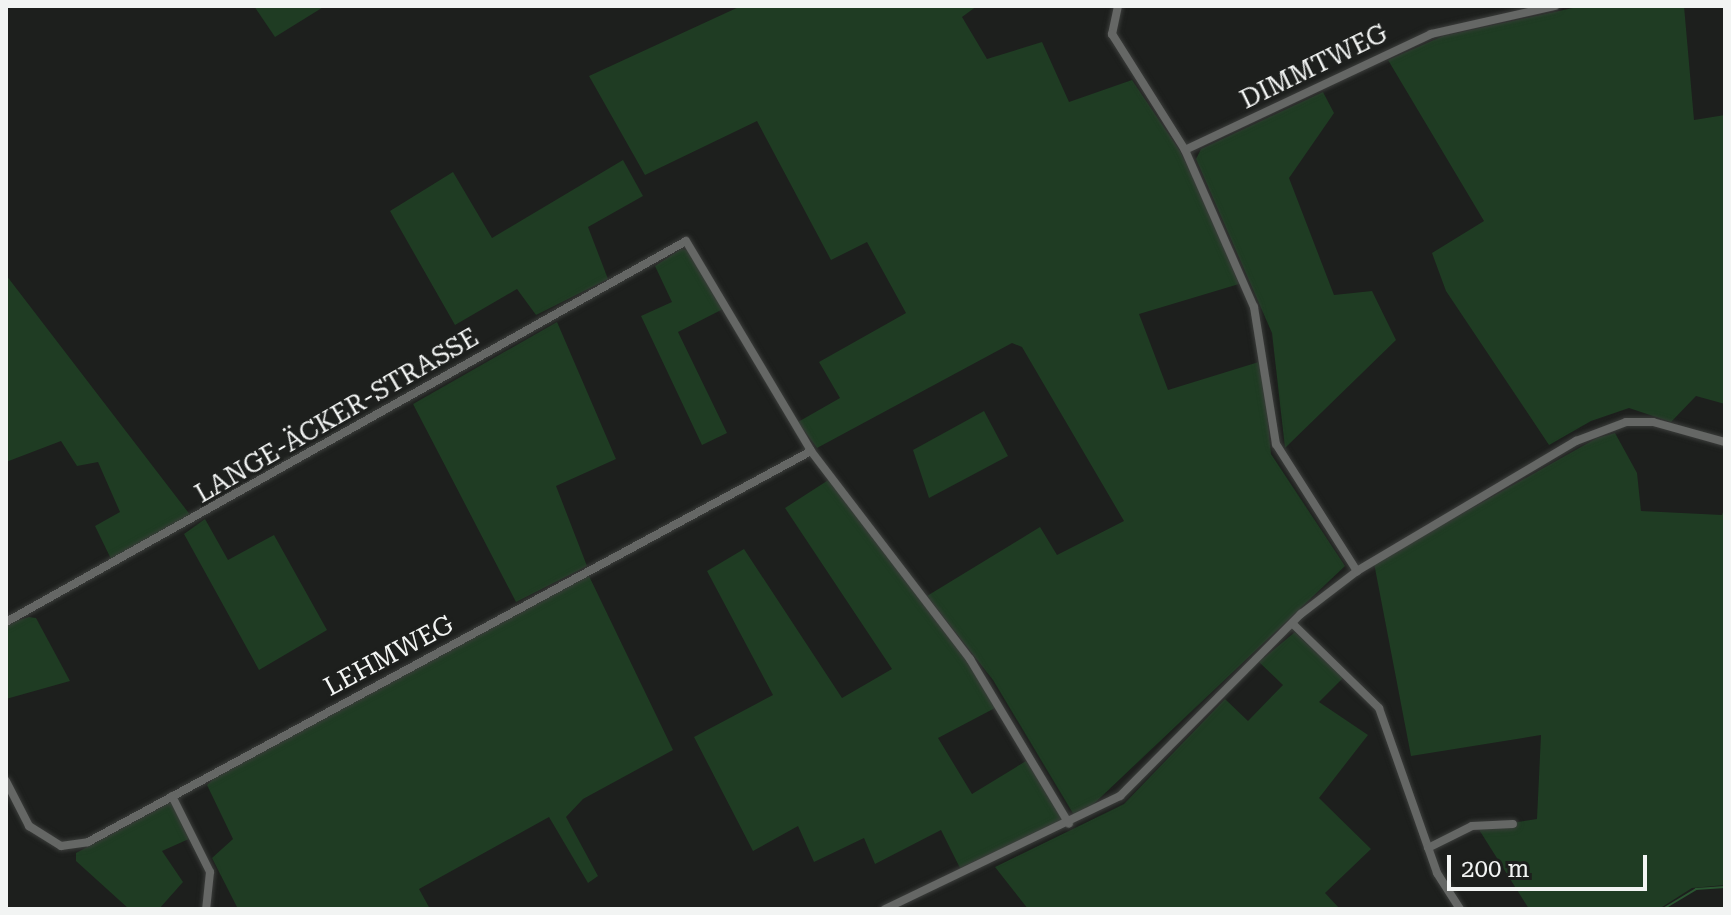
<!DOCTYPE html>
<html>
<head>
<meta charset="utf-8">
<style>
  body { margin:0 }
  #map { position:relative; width:1731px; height:915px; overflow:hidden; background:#1d1f1d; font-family:"Roboto Serif",serif }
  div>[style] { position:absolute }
  .green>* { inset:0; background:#1f3c23 }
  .stream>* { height:2px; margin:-1px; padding:0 1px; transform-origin:1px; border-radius:1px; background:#2a5531 }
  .roads { filter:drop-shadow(0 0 2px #3b3d3b) drop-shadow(0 0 2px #3b3d3b) }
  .street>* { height:8px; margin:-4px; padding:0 4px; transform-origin:4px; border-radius:4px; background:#656765 }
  span { translate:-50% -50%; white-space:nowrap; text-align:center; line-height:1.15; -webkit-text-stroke:6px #1d1f1d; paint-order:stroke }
  .street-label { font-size:26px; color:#f2f4f3 }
  .frame { position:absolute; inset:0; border:8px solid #f2f4f3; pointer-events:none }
  .scale { position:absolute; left:1447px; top:855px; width:200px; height:36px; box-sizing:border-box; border:4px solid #f2f4f3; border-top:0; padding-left:10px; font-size:24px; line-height:28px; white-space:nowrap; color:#f2f4f3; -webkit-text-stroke:6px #1d1f1d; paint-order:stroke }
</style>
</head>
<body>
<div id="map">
  <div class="green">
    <i style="clip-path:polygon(254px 6px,325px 6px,275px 37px)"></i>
    <i style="clip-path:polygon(741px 6px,977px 6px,962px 17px,987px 59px,1042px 42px,1069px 102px,1132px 80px,1180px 151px,1205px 202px,1239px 284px,1139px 314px,1168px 390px,1262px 361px,1271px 454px,1345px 566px,1082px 815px,1074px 815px,993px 680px,927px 596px,1040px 527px,1057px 555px,1124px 521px,1022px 347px,1012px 343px,817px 448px,798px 422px,840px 398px,819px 362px,906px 313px,867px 242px,831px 260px,757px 121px,645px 175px,589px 76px)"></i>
    <i style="clip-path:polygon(1582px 6px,1684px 6px,1694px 120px,1725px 115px,1725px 404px,1696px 396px,1671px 422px,1629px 408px,1591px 421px,1549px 445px,1446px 291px,1432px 253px,1484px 221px,1388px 60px,1443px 36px)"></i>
    <i style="clip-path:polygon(1323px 92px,1334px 113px,1289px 178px,1334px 295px,1372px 291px,1396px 340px,1285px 448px,1272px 333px,1196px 159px,1201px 149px)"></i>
    <i style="clip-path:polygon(623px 160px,643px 196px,588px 227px,608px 279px,536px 315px,517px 289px,455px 325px,390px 211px,453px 172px,492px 238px)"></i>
    <i style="clip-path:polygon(681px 249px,691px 251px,725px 308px,678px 332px,727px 433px,702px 445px,641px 316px,672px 302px,655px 266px)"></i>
    <i style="clip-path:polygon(6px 275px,191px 516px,112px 561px,95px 526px,120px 512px,98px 462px,77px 466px,61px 441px,6px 462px)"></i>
    <i style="clip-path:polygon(557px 322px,616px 459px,556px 486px,587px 566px,516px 602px,413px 404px)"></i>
    <i style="clip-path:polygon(984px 411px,1008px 456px,929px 498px,913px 450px)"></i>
    <i style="clip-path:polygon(1615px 433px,1637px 473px,1641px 511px,1722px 515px,1725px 506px,1725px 885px,1692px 888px,1659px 909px,1529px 909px,1478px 828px,1537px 819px,1541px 735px,1411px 756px,1374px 563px,1597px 438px)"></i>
    <i style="clip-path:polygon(830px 479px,969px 662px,995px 708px,938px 738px,972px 794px,1026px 761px,1064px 820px,960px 868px,941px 830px,875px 864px,864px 838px,814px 862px,798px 826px,753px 851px,694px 737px,773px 695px,707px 571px,744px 549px,842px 698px,892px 669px,785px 508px)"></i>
    <i style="clip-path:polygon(205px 519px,228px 560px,274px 535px,327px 630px,259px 670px,184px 534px)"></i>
    <i style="clip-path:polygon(588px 574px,673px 750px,583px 799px,566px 817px,598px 876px,588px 883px,549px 817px,419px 889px,430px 909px,238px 909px,212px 858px,233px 839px,207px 785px,214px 778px)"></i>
    <i style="clip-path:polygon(29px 617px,36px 618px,70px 681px,6px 699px,6px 624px)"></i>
    <i style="clip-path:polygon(1295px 632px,1343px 678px,1319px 702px,1368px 735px,1319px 798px,1371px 849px,1325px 893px,1340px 909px,1028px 909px,995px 867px,1124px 804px,1225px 699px,1248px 721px,1283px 685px,1259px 662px)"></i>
    <i style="clip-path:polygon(171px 802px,191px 838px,162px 851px,183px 882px,159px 909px,129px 909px,76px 861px,76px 853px)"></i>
  </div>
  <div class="stream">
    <i style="left:1663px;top:909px;width:39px;rotate:-31deg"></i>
    <i style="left:1696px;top:889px;width:29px;rotate:-4deg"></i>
  </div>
  <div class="roads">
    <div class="street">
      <i style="left:1118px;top:6px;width:29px;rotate:102deg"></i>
      <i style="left:1112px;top:34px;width:137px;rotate:57.8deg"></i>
      <i style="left:1185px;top:150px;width:171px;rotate:66.3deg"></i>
      <i style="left:1254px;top:307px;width:139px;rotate:80.9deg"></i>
      <i style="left:1276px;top:444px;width:151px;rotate:57.5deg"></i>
      <i style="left:1185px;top:150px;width:272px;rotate:-25.2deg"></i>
      <i style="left:1431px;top:34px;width:127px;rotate:-12.7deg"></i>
      <i style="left:6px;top:622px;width:779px;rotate:-29.26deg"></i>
      <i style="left:686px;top:241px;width:244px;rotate:59.2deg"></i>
      <i style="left:811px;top:451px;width:262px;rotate:52.6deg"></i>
      <i style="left:970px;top:659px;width:192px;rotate:59deg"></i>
      <i style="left:1294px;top:625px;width:119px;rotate:44.3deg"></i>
      <i style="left:1379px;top:708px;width:175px;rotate:70.6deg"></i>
      <i style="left:1437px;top:873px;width:43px;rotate:57.4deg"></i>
      <i style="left:6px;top:781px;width:51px;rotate:62.9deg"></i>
      <i style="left:29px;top:826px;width:38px;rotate:32deg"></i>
      <i style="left:61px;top:846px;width:27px;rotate:-8deg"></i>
      <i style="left:88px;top:842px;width:822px;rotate:-28.4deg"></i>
      <i style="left:172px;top:796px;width:85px;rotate:63.4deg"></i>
      <i style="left:210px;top:872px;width:37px;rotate:96deg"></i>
      <i style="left:1428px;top:848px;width:49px;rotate:-26.6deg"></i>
      <i style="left:1472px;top:826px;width:41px;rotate:-2.8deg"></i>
      <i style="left:885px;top:909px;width:261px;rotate:-25.7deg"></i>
      <i style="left:1120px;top:796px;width:257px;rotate:-45.2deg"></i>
      <i style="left:1301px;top:614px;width:71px;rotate:-37.5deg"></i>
      <i style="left:1357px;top:571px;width:255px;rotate:-30.7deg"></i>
      <i style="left:1576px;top:441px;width:53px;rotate:-20.8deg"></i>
      <i style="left:1626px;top:422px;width:27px"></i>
      <i style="left:1653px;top:422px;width:75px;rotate:15.5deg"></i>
    </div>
  </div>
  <div class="street-label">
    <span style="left:1314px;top:67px;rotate:-26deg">DIMMTWEG</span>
    <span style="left:337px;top:416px;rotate:-30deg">LANGE-ÄCKER-STRASSE</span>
    <span style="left:389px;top:656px;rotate:-28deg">LEHMWEG</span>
  </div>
  <div class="frame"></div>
  <div class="scale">200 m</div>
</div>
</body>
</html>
